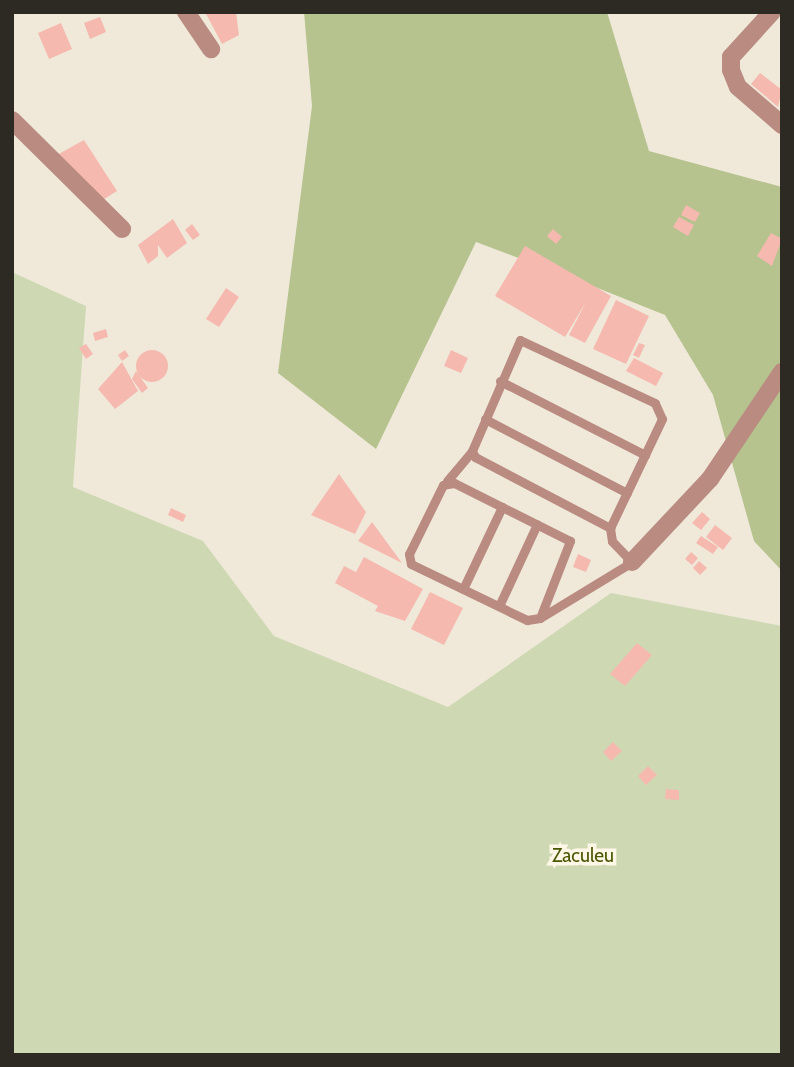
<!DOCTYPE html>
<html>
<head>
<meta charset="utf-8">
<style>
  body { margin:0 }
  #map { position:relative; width:794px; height:1067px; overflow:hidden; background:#f0e9da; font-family:Cabin,sans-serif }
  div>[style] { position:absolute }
  .green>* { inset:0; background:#ced9b3 }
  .forest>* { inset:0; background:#b6c38f }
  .building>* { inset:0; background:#f5b9af }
  .round { border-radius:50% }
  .service>* { height:9px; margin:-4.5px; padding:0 4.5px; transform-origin:4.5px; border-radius:4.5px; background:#ba8b81 }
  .minor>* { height:18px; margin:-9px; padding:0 9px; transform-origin:9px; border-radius:9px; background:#ba8b81 }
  span { translate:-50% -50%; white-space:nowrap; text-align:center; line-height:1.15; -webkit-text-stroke:7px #fef6e7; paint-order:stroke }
  .park-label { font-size:19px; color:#495701 }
  .frame { position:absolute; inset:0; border:14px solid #2d2a24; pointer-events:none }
</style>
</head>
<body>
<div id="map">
  <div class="green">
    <i style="clip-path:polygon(12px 272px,86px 306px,73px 487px,203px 541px,274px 636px,448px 707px,611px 593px,782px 626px,782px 1055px,12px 1055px)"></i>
  </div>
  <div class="forest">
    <i style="clip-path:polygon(304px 12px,607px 12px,649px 151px,782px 187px,782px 571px,754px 541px,713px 395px,665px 315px,595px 287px,476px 242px,376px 449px,278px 373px,312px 106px)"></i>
  </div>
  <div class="building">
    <i style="clip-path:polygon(205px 12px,236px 12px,239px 35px,222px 44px)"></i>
    <i style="clip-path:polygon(100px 17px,106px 32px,90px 39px,84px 23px)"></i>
    <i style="clip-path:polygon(61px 23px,72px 49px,49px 59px,38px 33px)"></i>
    <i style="clip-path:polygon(760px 73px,782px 90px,778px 107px,751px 84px)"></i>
    <i style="clip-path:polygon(84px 140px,117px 191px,101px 201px,55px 156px)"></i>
    <i style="clip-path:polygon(686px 205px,700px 213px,695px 222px,681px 215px)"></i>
    <i style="clip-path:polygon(679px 217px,694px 225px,688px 236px,673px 227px)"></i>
    <i style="clip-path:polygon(173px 219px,187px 243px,167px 258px,158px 245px,158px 256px,148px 264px,138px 245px)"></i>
    <i style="clip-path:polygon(192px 224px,200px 235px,193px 240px,185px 230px)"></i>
    <i style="clip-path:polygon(553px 229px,562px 237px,556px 244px,547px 236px)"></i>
    <i style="clip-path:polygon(771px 233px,782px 239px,772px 266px,757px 256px)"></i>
    <i style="clip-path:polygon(525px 246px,611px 296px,585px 343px,569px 335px,586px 302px,565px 337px,495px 296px)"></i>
    <i style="clip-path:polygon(226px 288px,239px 297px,219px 327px,206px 319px)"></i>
    <i style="clip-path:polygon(616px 300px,649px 316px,626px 364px,593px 349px)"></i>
    <i style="clip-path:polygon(106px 329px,108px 337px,95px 341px,93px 333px)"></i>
    <i style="clip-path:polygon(639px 343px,645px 345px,639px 358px,633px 355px)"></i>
    <i style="clip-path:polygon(86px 344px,93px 354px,86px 359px,79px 348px)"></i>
    <i style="clip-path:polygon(125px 350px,129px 356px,122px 361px,118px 355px)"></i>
    <i style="clip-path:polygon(451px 350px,468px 358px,461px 373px,444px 366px)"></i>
    <i class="round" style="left:136px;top:350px;width:32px;height:32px"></i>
    <i style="clip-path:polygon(634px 358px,663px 373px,656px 386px,626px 371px)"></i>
    <i style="clip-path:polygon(122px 362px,138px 391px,115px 409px,98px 389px)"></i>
    <i style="clip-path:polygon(136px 371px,148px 388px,142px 393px,132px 379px)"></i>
    <i style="clip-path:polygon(339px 474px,366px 512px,355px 534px,311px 515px)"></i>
    <i style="clip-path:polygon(171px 508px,186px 515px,183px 522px,168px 515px)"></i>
    <i style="clip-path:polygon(702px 512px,710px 519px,701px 530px,692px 523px)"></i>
    <i style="clip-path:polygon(372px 522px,402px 563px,358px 541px)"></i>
    <i style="clip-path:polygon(715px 525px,732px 538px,723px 550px,706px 537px)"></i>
    <i style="clip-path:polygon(701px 536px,718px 547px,713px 554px,696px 543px)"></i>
    <i style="clip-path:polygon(691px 552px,698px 558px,692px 565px,685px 559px)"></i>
    <i style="clip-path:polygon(578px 554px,591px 560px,586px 572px,573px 567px)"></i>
    <i style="clip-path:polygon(364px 557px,423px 589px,405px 621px,375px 611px,378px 606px,335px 583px,344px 566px,356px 572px)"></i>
    <i style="clip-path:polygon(699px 561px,707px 568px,700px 575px,693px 568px)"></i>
    <i style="clip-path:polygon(430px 592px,463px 608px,444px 645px,411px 629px)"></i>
    <i style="clip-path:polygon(637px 643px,652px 655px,625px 686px,610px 674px)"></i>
    <i style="clip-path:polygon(613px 742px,622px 751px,611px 761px,603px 752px)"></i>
    <i style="clip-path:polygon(648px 766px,657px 775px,646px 785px,638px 776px)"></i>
    <i style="clip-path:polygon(666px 789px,679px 790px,679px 800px,665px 799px)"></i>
  </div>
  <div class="service">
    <i style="left:500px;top:381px;width:163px;rotate:27deg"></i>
    <i style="left:485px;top:419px;width:160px;rotate:27.5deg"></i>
    <i style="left:447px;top:481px;width:39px;rotate:-50deg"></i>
    <i style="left:463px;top:589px;width:91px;rotate:-64.6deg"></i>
    <i style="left:499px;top:606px;width:90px;rotate:-65.1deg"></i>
    <i style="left:540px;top:618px;width:83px;rotate:-68.7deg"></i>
    <i style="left:570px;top:541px;width:130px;rotate:-153.4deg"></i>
    <i style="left:454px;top:483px;width:11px;rotate:170deg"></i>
    <i style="left:443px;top:485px;width:77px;rotate:116.2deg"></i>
    <i style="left:409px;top:554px;width:10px;rotate:79deg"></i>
    <i style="left:411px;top:564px;width:129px;rotate:25.8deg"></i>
    <i style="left:527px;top:620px;width:13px;rotate:-9deg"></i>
    <i style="left:540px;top:618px;width:108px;rotate:-31.3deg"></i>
    <i style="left:632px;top:562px;width:29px;rotate:-134deg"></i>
    <i style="left:612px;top:541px;width:13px;rotate:-99deg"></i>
    <i style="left:610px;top:528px;width:121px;rotate:-64.5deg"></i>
    <i style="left:662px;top:419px;width:17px;rotate:-114deg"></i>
    <i style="left:655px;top:403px;width:149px;rotate:-155deg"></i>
    <i style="left:520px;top:340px;width:121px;rotate:113.4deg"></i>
    <i style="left:472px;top:451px;width:7px;rotate:63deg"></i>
    <i style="left:475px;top:457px;width:153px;rotate:27.7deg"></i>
  </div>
  <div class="minor">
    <i style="left:186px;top:12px;width:45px;rotate:56deg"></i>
    <i style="left:772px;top:12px;width:61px;rotate:132.3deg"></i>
    <i style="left:731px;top:57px;width:13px;rotate:90deg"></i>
    <i style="left:731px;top:70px;width:18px;rotate:68deg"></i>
    <i style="left:738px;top:87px;width:58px;rotate:40.8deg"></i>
    <i style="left:12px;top:120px;width:155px;rotate:44.7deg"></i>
    <i style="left:632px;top:562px;width:114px;rotate:-46.8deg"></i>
    <i style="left:710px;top:479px;width:129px;rotate:-56.1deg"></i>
  </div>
  <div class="park-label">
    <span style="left:583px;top:856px">Zaculeu</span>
  </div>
  <div class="frame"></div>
</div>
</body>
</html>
